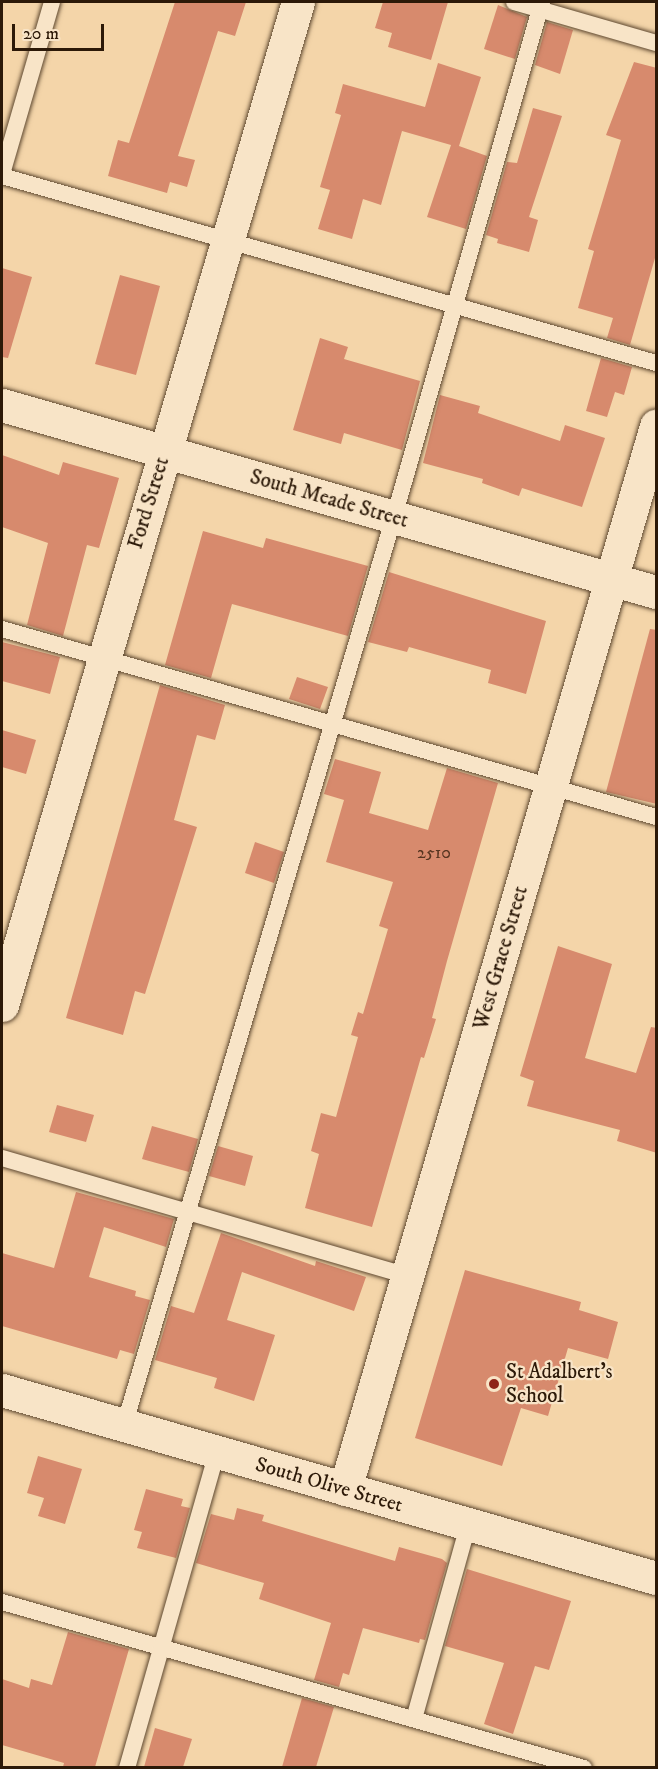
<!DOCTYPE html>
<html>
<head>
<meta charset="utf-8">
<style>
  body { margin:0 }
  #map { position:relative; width:658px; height:1769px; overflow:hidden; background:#f4d5a9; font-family:"IM FELL DW Pica",serif }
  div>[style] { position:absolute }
  .building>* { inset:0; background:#d78a6d }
  .roads { filter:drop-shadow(0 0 2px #5e4830) drop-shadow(0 0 2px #5e4830) }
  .lane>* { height:16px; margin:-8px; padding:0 8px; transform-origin:8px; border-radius:8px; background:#f8e4c7 }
  .street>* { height:33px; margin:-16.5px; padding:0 16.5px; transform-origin:16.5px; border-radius:16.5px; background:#f8e4c7 }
  .secondary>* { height:33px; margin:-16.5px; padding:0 16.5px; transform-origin:16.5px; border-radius:16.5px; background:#f8e4c7 }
  .dots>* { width:16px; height:16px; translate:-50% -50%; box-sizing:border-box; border:3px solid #f8e4c7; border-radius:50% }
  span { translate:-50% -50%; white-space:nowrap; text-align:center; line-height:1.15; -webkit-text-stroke:4.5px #f8e4c7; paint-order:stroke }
  .number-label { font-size:18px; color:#573521 }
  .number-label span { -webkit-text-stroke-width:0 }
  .street-label { font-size:21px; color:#2c1908 }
  .poi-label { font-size:21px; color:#2c1908 }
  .left { translate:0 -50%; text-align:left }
  .frame { position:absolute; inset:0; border:3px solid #2c1908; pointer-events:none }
  .scale { position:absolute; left:12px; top:24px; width:92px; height:27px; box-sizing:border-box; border:3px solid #2c1908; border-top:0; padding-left:8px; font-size:18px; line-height:21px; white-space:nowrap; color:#2c1908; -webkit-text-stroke:4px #f8e4c7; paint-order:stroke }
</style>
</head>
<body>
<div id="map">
  <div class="building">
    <i style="clip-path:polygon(175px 2px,246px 2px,235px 36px,218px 31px,178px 156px,195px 160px,187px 187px,170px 182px,167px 193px,108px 176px,118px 140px,129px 143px)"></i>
    <i style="clip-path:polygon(383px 2px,448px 2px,431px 60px,388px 47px,392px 33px,375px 28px)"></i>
    <i style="clip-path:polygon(498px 5px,527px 17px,515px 59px,484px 49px)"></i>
    <i style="clip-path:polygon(547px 22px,573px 30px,560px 74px,535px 65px)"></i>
    <i style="clip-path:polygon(634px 62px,657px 68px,657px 251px,630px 345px,607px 338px,613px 318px,578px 308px,594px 251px,588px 249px,621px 140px,606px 135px)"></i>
    <i style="clip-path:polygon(438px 63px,481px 77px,459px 146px,487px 156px,466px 229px,427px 217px,451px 145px,402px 131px,381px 205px,363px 199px,352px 239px,318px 229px,330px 190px,320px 187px,341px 115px,335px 113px,343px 84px,425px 107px)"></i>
    <i style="clip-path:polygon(533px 108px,562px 116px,529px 217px,538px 220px,529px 252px,497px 243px,498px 239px,486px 235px,507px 162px,517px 163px)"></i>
    <i style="clip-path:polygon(2px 268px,32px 277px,8px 358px,2px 357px)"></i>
    <i style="clip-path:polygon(120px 275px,160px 286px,136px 375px,95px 364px)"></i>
    <i style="clip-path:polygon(320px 338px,348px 347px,344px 359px,420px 381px,402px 450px,344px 433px,341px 444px,293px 430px)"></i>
    <i style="clip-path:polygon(601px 358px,632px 367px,624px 395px,615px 392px,607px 417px,586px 411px)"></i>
    <i style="clip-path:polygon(440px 395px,480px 406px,478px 413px,560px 441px,565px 425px,605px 438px,582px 507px,522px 488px,519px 496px,482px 483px,483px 479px,423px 463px)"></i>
    <i style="clip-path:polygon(2px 455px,59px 475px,63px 462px,119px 478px,99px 548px,87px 545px,63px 636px,27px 625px,48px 543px,2px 527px)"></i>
    <i style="clip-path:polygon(203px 531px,263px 548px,266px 538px,368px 566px,348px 636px,232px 604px,211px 678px,165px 665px)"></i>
    <i style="clip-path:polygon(389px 572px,546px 621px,526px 694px,488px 683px,491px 670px,409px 647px,407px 652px,368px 642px)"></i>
    <i style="clip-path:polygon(650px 629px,657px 630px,657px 804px,606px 792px)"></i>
    <i style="clip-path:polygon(2px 642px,60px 657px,50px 694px,2px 681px)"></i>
    <i style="clip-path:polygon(297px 677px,328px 687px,320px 709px,289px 699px)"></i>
    <i style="clip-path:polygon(160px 685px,225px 705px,215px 740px,197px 735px,174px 820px,197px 827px,145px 994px,135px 991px,123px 1035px,66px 1018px)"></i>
    <i style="clip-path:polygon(2px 730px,36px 740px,26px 774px,2px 767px)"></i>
    <i style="clip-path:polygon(335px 759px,381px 772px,369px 813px,428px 830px,447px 768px,498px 783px,447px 961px,432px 1018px,436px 1019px,424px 1058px,421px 1057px,372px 1227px,305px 1208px,319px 1154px,311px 1151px,321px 1113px,336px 1117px,358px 1037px,351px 1035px,358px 1012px,363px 1014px,388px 929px,379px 926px,393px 882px,326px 862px,344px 800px,324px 794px)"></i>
    <i style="clip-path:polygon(255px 842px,284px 852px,274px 883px,245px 873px)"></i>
    <i style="clip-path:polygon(558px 946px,612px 964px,585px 1058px,636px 1073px,651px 1027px,657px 1028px,657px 1153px,617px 1141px,620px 1130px,527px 1106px,534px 1081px,520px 1076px)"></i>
    <i style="clip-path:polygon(57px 1105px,94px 1115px,86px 1142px,49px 1132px)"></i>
    <i style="clip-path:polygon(152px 1126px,198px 1139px,189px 1172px,142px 1159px)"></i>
    <i style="clip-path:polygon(218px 1146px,253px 1156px,245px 1186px,209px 1176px)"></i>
    <i style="clip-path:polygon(76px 1192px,174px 1219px,166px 1247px,104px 1227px,89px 1277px,136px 1291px,135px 1296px,150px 1300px,134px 1354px,120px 1350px,117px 1359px,2px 1326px,2px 1253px,54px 1268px)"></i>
    <i style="clip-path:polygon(221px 1233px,315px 1266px,316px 1261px,366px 1277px,354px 1311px,242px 1272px,227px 1320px,275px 1335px,254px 1401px,214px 1388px,217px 1378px,155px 1360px,171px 1306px,194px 1313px)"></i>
    <i style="clip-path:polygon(465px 1270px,581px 1302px,579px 1310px,618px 1322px,608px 1359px,568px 1348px,548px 1416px,521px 1408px,502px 1466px,415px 1438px)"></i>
    <i style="clip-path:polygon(38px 1456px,82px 1469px,65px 1524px,38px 1516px,44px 1498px,27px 1493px)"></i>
    <i style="clip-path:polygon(146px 1489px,183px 1499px,181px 1506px,190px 1508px,176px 1558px,137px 1548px,142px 1532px,134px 1530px)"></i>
    <i style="clip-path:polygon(237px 1508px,264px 1515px,262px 1521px,395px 1561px,399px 1547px,442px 1559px,447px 1563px,425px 1640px,420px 1639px,419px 1643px,363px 1628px,349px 1675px,343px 1673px,339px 1687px,314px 1680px,331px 1623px,259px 1599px,264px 1583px,196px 1563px,211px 1514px,234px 1520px)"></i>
    <i style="clip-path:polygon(467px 1569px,571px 1601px,549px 1670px,535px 1666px,513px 1734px,484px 1724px,504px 1663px,445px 1646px)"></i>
    <i style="clip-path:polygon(68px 1632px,129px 1649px,95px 1767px,63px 1767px,64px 1763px,2px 1745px,2px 1679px,29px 1688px,31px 1679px,52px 1685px)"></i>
    <i style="clip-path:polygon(302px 1698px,334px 1707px,316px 1767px,282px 1767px)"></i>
    <i style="clip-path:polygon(155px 1728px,192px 1739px,183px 1767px,144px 1767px)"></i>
  </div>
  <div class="roads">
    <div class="lane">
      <i style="left:514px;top:2px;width:148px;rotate:16.1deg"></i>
      <i style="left:2px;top:174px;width:179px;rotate:-73.8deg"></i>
      <i style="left:2px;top:176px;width:680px;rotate:15.96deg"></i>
      <i style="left:2px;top:629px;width:680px;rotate:16.04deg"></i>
      <i style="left:2px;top:1158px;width:422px;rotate:16.2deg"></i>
      <i style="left:124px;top:1426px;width:948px;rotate:-73.46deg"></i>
      <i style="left:394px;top:517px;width:536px;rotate:-73.97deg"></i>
      <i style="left:2px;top:1602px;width:605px;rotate:15.92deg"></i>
      <i style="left:414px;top:1719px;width:200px;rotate:-74.4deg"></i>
      <i style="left:127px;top:1768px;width:328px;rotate:-74.1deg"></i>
    </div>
    <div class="street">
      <i style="left:2px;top:405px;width:680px;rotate:15.96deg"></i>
      <i style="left:345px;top:1489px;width:1108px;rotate:-73.69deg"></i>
    </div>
    <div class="secondary">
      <i style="left:2px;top:1005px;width:1046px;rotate:-73.56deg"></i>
      <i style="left:2px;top:1390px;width:680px;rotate:16.04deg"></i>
    </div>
  </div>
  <div class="dots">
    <i style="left:494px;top:1384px;background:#8f2418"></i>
  </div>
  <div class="number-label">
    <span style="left:434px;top:853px">2510</span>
  </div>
  <div class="street-label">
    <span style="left:329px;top:499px;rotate:16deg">South Meade Street</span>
    <span style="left:149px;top:503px;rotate:-73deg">Ford Street</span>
    <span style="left:501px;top:958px;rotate:-74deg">West Grace Street</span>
    <span style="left:329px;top:1485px;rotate:16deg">South Olive Street</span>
  </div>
  <div class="poi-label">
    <span class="left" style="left:506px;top:1384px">St Adalbert's<br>School</span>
  </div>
  <div class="frame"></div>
  <div class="scale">20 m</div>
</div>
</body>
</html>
